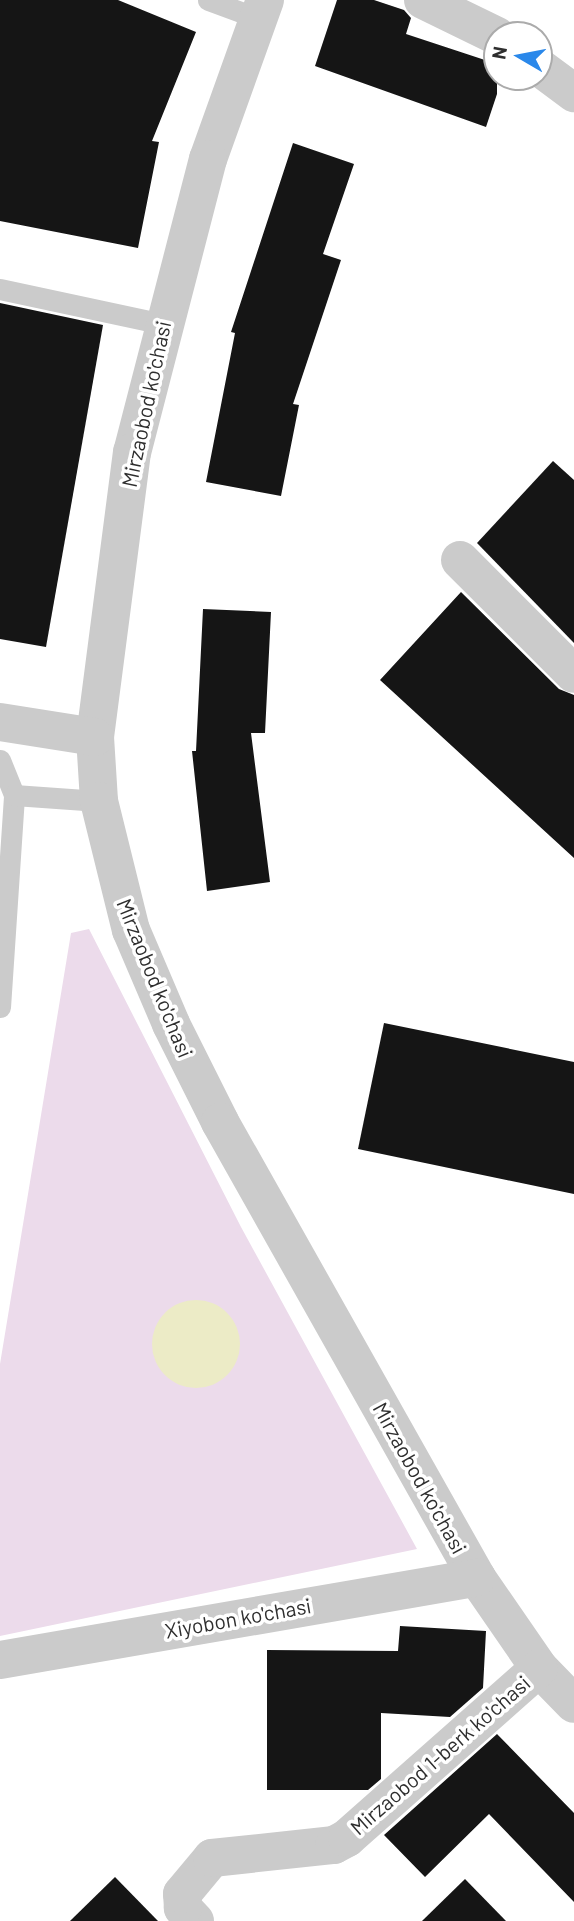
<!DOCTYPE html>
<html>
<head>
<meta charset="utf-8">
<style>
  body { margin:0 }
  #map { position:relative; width:574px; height:1921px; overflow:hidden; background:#fff; font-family:Barlow,sans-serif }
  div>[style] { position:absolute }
  .green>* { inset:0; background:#ecdbeb }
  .water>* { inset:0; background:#ecebc6 }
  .round { border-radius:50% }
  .building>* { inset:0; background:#151515 }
  .service>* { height:21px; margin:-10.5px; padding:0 10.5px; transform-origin:10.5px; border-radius:10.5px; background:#cbcbcb }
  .minor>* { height:38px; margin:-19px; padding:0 19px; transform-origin:19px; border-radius:19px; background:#cbcbcb }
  span { translate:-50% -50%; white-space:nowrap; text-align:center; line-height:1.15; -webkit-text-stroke:7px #fff; paint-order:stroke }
  .street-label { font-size:21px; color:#2e2e2e }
  .north { position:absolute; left:483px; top:21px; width:70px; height:70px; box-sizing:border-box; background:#fff; border:2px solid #ababab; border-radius:50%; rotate:280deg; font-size:19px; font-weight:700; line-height:28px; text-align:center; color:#2e2e2e }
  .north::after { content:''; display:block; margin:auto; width:24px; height:32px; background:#2a88ea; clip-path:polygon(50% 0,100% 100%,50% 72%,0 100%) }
</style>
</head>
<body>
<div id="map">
  <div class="green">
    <i style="clip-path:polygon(89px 929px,241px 1227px,417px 1549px,0 1636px,0 1364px,71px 933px)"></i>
  </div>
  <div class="water">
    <i class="round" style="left:152px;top:1300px;width:88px;height:88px"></i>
  </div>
  <div class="building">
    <i style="clip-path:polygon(0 0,118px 0,196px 32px,152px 141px,159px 142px,138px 248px,0 221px)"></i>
    <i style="clip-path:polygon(337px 0,374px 0,404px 10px,411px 18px,406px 34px,497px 64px,497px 94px,486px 127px,315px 66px)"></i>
    <i style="clip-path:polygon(293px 143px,354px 164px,323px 254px,341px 260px,293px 404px,299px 405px,281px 496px,206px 482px,235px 333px,231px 332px)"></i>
    <i style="clip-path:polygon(0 303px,103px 325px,46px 647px,0 639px)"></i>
    <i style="clip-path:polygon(553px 461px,574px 480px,574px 643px,477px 543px)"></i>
    <i style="clip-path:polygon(461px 592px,559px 689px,574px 695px,574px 858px,380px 680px)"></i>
    <i style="clip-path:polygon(203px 609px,271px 612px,265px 733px,251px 733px,270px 882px,207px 891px,192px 751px,196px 751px)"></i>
    <i style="clip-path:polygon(384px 1023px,574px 1062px,574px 1194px,358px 1149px)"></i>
    <i style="clip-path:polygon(400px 1626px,486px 1631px,483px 1688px,450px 1717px,381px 1713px,381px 1779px,368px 1790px,267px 1790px,267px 1650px,398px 1651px)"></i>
    <i style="clip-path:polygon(497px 1734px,574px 1813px,574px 1902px,489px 1814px,425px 1877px,384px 1835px)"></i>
    <i style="clip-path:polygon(115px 1877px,158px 1921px,70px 1921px)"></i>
    <i style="clip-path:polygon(465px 1879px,506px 1921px,422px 1921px)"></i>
  </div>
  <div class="service">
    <i style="left:208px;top:0;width:52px;rotate:20.2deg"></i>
    <i style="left:0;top:289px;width:167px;rotate:12.1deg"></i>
    <i style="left:0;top:760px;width:38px;rotate:68deg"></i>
    <i style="left:0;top:1007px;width:212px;rotate:-86.2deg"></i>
    <i style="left:14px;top:795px;width:85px;rotate:4deg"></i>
  </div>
  <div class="minor">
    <i style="left:265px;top:0;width:169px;rotate:109.7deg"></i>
    <i style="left:208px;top:159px;width:303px;rotate:104.5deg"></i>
    <i style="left:132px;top:452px;width:287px;rotate:97.4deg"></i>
    <i style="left:95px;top:737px;width:64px;rotate:86.4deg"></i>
    <i style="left:99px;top:801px;width:133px;rotate:76.1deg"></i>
    <i style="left:131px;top:930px;width:102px;rotate:66.9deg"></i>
    <i style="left:171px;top:1024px;width:110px;rotate:63.4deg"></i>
    <i style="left:220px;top:1122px;width:523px;rotate:60.59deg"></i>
    <i style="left:477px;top:1578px;width:109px;rotate:55.4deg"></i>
    <i style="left:539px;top:1668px;width:50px;rotate:45.8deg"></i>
    <i style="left:423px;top:0;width:82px;rotate:25.9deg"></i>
    <i style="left:539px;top:67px;width:44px;rotate:36.6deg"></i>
    <i style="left:460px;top:560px;width:161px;rotate:45deg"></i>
    <i style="left:0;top:722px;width:96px;rotate:9deg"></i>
    <i style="left:0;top:1660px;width:484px;rotate:-9.8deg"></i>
    <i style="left:195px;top:1921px;width:18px;rotate:-133deg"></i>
    <i style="left:183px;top:1908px;width:14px;rotate:-94deg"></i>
    <i style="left:182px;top:1894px;width:47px;rotate:-50.2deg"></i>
    <i style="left:212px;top:1858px;width:123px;rotate:-6.1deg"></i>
    <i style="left:334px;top:1845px;width:15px;rotate:-28deg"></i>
    <i style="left:347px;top:1838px;width:256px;rotate:-41.5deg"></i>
  </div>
  <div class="street-label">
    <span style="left:146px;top:404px;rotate:-78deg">Mirzaobod ko'chasi</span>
    <span style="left:155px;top:978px;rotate:68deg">Mirzaobod ko'chasi</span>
    <span style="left:420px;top:1478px;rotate:61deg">Mirzaobod ko'chasi</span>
    <span style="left:238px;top:1618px;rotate:-10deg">Xiyobon ko'chasi</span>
    <span style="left:440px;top:1755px;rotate:-41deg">Mirzaobod 1-berk ko'chasi</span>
  </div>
  <div class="north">N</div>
</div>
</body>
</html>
